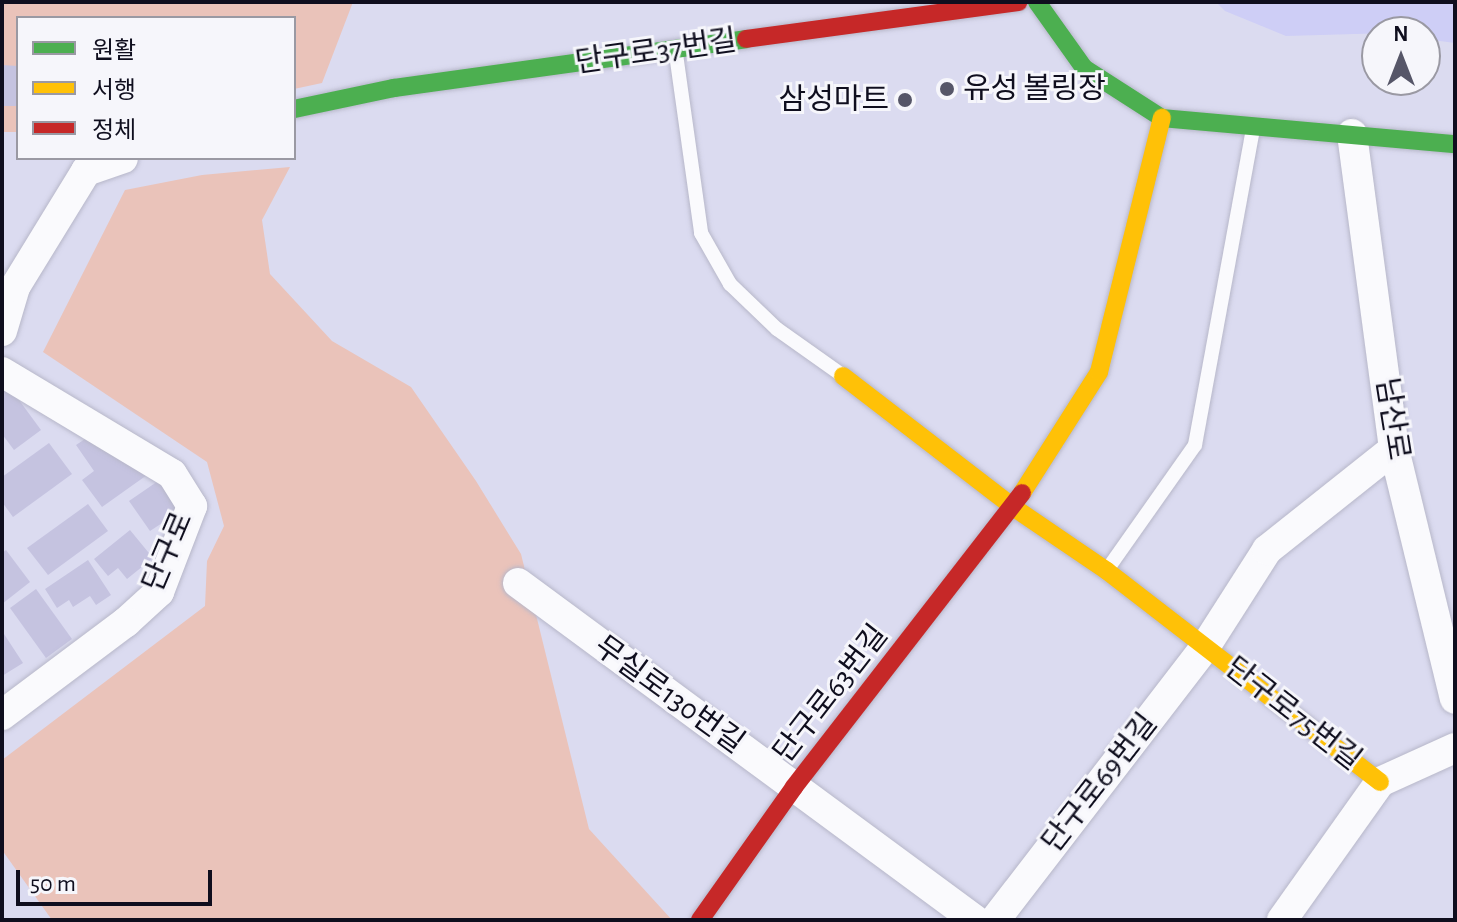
<!DOCTYPE html>
<html>
<head>
<meta charset="utf-8">
<style>
  body { margin:0 }
  #map { position:relative; width:1457px; height:922px; overflow:hidden; background:#dbdbf0; font-family:"Alegreya Sans","Noto Sans KR",sans-serif }
  div>[style] { position:absolute }
  .built>* { inset:0; background:#cecef6 }
  .green>* { inset:0; background:#eac3ba }
  .building>* { inset:0; background:#c5c3e0 }
  .roads { filter:drop-shadow(0 0 2px #b7b7c9) drop-shadow(0 0 2px #b7b7c9) }
  .lane>* { height:14px; margin:-7px; padding:0 7px; transform-origin:7px; border-radius:7px; background:#fafafd }
  .street>* { height:30px; margin:-15px; padding:0 15px; transform-origin:15px; border-radius:15px; background:#fafafd }
  .fast>* { height:18px; margin:-9px; padding:0 9px; transform-origin:9px; border-radius:9px; background:#4caf50 }
  .slow>* { height:18px; margin:-9px; padding:0 9px; transform-origin:9px; border-radius:9px; background:#ffc107 }
  .jam>* { height:18px; margin:-9px; padding:0 9px; transform-origin:9px; border-radius:9px; background:#c62828 }
  .dots>* { width:22px; height:22px; translate:-50% -50%; box-sizing:border-box; border:4px solid #f6f6fb; border-radius:50% }
  span { translate:-50% -50%; white-space:nowrap; text-align:center; line-height:1.15; -webkit-text-stroke:6px #f6f6fb; paint-order:stroke }
  .street-label { font-size:30px; color:#0f0e1e }
  .poi-label { font-size:30px; color:#0f0e1e }
  .left { translate:0 -50%; text-align:left }
  .right { translate:-100% -50%; text-align:right }
  .frame { position:absolute; inset:0; border:4px solid #0f0e1e; pointer-events:none }
  .legend { position:absolute; left:16px; top:16px; width:280px; height:144px; box-sizing:border-box; background:#f6f6fb; border:2px solid #9a99a3; margin:0; padding:10px 14px; list-style:none; font-size:24px; color:#0f0e1e }
  .legend li { display:flex; align-items:center; gap:16px; height:40px }
  .legend b { width:40px; border:2px solid #9a99a3 }
  .north { position:absolute; left:1361px; top:16px; width:80px; height:80px; box-sizing:border-box; background:#f6f6fb; border:2px solid #9a99a3; border-radius:50%; rotate:0deg; font-size:22px; font-weight:700; line-height:32px; text-align:center; color:#0f0e1e }
  .north::after { content:''; display:block; margin:auto; width:28px; height:36px; background:#565668; clip-path:polygon(50% 0,100% 100%,50% 72%,0 100%) }
  .scale { position:absolute; left:16px; top:870px; width:196px; height:36px; box-sizing:border-box; border:4px solid #0f0e1e; border-top:0; padding-left:10px; font-size:24px; line-height:28px; white-space:nowrap; color:#0f0e1e; -webkit-text-stroke:6px #f6f6fb; paint-order:stroke }
</style>
</head>
<body>
<div id="map">
  <div class="built">
    <i style="clip-path:polygon(1216px 2px,1455px 2px,1455px 43px,1425px 39px,1425px 32px,1286px 36px,1225px 11px)"></i>
  </div>
  <div class="green">
    <i style="clip-path:polygon(2px 2px,353px 2px,322px 83px,294px 89px,294px 18px,18px 18px,18px 132px,2px 132px)"></i>
    <i style="clip-path:polygon(290px 167px,262px 220px,270px 274px,332px 341px,411px 387px,476px 481px,521px 554px,589px 829px,672px 920px,52px 920px,2px 850px,2px 760px,205px 606px,207px 561px,224px 526px,207px 462px,43px 352px,125px 190px,202px 175px)"></i>
  </div>
  <div class="building">
    <i style="clip-path:polygon(2px 65px,18px 66px,18px 106px,2px 106px)"></i>
    <i style="clip-path:polygon(5px 381px,41px 430px,14px 450px,2px 434px)"></i>
    <i style="clip-path:polygon(91px 435px,147px 475px,102px 507px,82px 480px,94px 471px,76px 445px)"></i>
    <i style="clip-path:polygon(49px 443px,72px 474px,13px 517px,2px 502px,2px 477px)"></i>
    <i style="clip-path:polygon(164px 477px,185px 508px,150px 531px,129px 501px)"></i>
    <i style="clip-path:polygon(88px 504px,108px 531px,48px 575px,27px 548px)"></i>
    <i style="clip-path:polygon(130px 530px,153px 558px,127px 579px,118px 568px,108px 576px,94px 559px)"></i>
    <i style="clip-path:polygon(6px 550px,30px 582px,2px 604px,2px 553px)"></i>
    <i style="clip-path:polygon(88px 560px,111px 595px,96px 605px,90px 596px,73px 607px,69px 600px,57px 608px,45px 589px)"></i>
    <i style="clip-path:polygon(36px 589px,72px 639px,46px 658px,10px 608px)"></i>
    <i style="clip-path:polygon(2px 631px,23px 663px,2px 676px)"></i>
  </div>
  <div class="roads">
    <div class="lane">
      <i style="left:676px;top:54px;width:181px;rotate:82deg"></i>
      <i style="left:701px;top:233px;width:59px;rotate:60.4deg"></i>
      <i style="left:730px;top:284px;width:65px;rotate:43.8deg"></i>
      <i style="left:777px;top:329px;width:80px;rotate:35.3deg"></i>
      <i style="left:1109px;top:567px;width:149px;rotate:-54.8deg"></i>
      <i style="left:1195px;top:445px;width:321px;rotate:-79.6deg"></i>
    </div>
    <div class="street">
      <i style="left:1352px;top:134px;width:318px;rotate:82.4deg"></i>
      <i style="left:1394px;top:449px;width:257px;rotate:76.3deg"></i>
      <i style="left:2px;top:331px;width:46px;rotate:-73.5deg"></i>
      <i style="left:15px;top:287px;width:136px;rotate:-58.5deg"></i>
      <i style="left:86px;top:171px;width:39px;rotate:-19deg"></i>
      <i style="left:2px;top:372px;width:198px;rotate:31deg"></i>
      <i style="left:172px;top:474px;width:38px;rotate:58deg"></i>
      <i style="left:192px;top:506px;width:92px;rotate:111deg"></i>
      <i style="left:159px;top:592px;width:45px;rotate:137.7deg"></i>
      <i style="left:126px;top:622px;width:155px;rotate:143.1deg"></i>
      <i style="left:518px;top:583px;width:568px;rotate:36.41deg"></i>
      <i style="left:995px;top:920px;width:344px;rotate:-52.4deg"></i>
      <i style="left:1205px;top:647px;width:115px;rotate:-57.4deg"></i>
      <i style="left:1267px;top:550px;width:162px;rotate:-38.5deg"></i>
      <i style="left:1282px;top:920px;width:169px;rotate:-54.6deg"></i>
      <i style="left:1380px;top:782px;width:82px;rotate:-24.4deg"></i>
    </div>
    <div class="fast">
      <i style="left:1037px;top:2px;width:81px;rotate:54.5deg"></i>
      <i style="left:1084px;top:68px;width:93px;rotate:32.7deg"></i>
      <i style="left:1162px;top:118px;width:294px;rotate:5.1deg"></i>
      <i style="left:294px;top:109px;width:102px;rotate:-11.9deg"></i>
      <i style="left:394px;top:88px;width:355px;rotate:-7.9deg"></i>
    </div>
    <div class="slow">
      <i style="left:843px;top:376px;width:215px;rotate:37.6deg"></i>
      <i style="left:1013px;top:507px;width:114px;rotate:34.2deg"></i>
      <i style="left:1107px;top:571px;width:345px;rotate:37.7deg"></i>
      <i style="left:1022px;top:493px;width:143px;rotate:-57.5deg"></i>
      <i style="left:1099px;top:372px;width:262px;rotate:-76.1deg"></i>
    </div>
    <div class="jam">
      <i style="left:746px;top:39px;width:275px;rotate:-7.7deg"></i>
      <i style="left:700px;top:920px;width:163px;rotate:-54.7deg"></i>
      <i style="left:794px;top:787px;width:372px;rotate:-52.2deg"></i>
    </div>
  </div>
  <div class="dots">
    <i style="left:947px;top:89px;background:#565668"></i>
    <i style="left:905px;top:100px;background:#565668"></i>
  </div>
  <div class="street-label">
    <span style="left:656px;top:52px;rotate:-8deg">단구로37번길</span>
    <span style="left:1392px;top:419px;rotate:81deg">남산로</span>
    <span style="left:168px;top:552px;rotate:-67deg">단구로</span>
    <span style="left:831px;top:694px;rotate:-52deg">단구로63번길</span>
    <span style="left:669px;top:695px;rotate:36deg">무실로130번길</span>
    <span style="left:1293px;top:714px;rotate:38deg">단구로75번길</span>
    <span style="left:1100px;top:783px;rotate:-52deg">단구로69번길</span>
  </div>
  <div class="poi-label">
    <span class="left" style="left:963px;top:89px">유성 볼링장</span>
    <span class="right" style="left:889px;top:100px">삼성마트</span>
  </div>
  <div class="frame"></div>
  <ul class="legend">
  <li><b style="height:10px;background:#4caf50"></b>원활</li>
  <li><b style="height:10px;background:#ffc107"></b>서행</li>
  <li><b style="height:10px;background:#c62828"></b>정체</li>
  </ul>
  <div class="north">N</div>
  <div class="scale">50 m</div>
</div>
</body>
</html>
